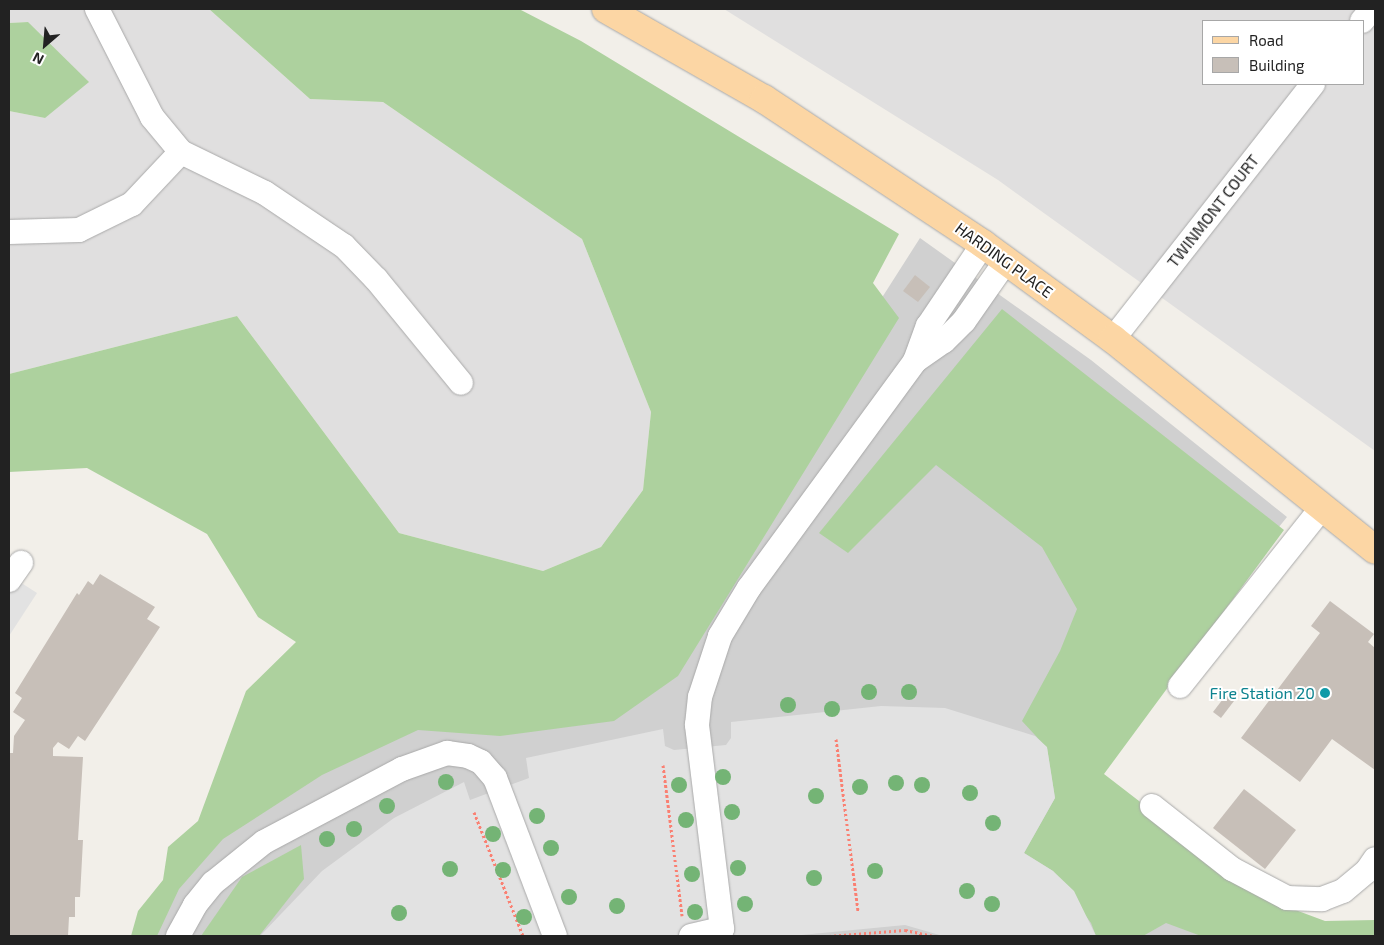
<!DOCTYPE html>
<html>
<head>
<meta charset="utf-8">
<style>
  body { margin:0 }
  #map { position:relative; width:1384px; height:945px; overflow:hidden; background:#f2efe9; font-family:"Exo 2",sans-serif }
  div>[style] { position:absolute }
  .residential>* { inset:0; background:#e0dfdf }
  .religious>* { inset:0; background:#d0d0d0 }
  .forest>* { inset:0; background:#add19e }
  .parking>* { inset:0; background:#e2e2e2 }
  .building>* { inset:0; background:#c7bfb8 }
  .path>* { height:3px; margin-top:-1.5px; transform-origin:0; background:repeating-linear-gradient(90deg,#fa8072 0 2.5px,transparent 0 5px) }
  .roads { filter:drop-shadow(0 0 1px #a9a9a9) drop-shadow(0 0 1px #a9a9a9) }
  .minor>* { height:24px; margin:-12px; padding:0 12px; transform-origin:12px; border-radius:12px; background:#fff }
  .major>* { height:28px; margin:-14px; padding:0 14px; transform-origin:14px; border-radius:14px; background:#fcd6a4 }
  .trees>* { width:16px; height:16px; margin:-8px; border-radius:50%; background:#74b475 }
  .dots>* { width:14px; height:14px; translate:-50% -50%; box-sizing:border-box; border:2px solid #fff; border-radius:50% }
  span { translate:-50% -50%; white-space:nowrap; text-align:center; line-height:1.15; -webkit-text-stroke:4px #fff; paint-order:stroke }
  .street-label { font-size:16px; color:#222 }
  .culture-label { font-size:16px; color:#0d838f }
  .right { translate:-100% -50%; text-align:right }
  .frame { position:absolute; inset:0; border:10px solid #222; pointer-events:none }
  .legend { position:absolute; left:1202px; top:20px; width:162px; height:65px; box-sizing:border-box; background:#fff; border:1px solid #a7a7a7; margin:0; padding:6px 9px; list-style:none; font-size:15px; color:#222 }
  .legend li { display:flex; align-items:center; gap:10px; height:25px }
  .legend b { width:25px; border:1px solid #a7a7a7 }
  .north { position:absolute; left:20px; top:20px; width:50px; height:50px; -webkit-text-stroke:4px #fff; paint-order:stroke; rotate:207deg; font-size:14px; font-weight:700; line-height:20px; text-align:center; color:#222 }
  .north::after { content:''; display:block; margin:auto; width:18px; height:22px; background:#222; clip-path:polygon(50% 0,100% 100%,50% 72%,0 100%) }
</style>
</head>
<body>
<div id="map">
  <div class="residential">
    <i style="clip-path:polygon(9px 9px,209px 9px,310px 99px,383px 102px,582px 239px,651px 412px,643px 490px,601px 547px,543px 571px,399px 533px,237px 316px,9px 374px,9px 111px,45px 118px,28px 22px,9px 23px)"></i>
    <i style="clip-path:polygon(evenodd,724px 9px,1375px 9px,1375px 451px,998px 180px,724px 9px,1203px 21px,1363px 21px,1363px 84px,1203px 84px,1203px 21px)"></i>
  </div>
  <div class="religious">
    <i style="clip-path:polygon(920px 238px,1091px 360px,1287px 517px,1086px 764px,1312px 936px,140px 936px,181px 862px,809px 412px)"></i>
  </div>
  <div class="forest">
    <i style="clip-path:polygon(209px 9px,519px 9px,581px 41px,899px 234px,873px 283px,899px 318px,678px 676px,614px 721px,500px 736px,418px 730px,322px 775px,223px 839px,179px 889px,157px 936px,131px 936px,138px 911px,163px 880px,168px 847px,198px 821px,246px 691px,296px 642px,258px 617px,207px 534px,87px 468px,9px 472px,9px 374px,237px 316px,399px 533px,543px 571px,601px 547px,643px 490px,651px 412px,582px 239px,383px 102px,310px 99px)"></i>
    <i style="clip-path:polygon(28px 22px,89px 82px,45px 118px,9px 111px,9px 23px)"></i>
    <i style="clip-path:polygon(1002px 309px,1284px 530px,1104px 774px,1266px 899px,1325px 921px,1375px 920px,1375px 936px,1201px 936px,1166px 923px,1143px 936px,1096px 936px,1091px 923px,1053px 871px,1024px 853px,1055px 798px,1047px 748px,1022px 721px,1060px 651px,1077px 609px,1042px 547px,936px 465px,848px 553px,819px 533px)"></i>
    <i style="clip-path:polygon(301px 845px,304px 879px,259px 936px,201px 936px,242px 877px)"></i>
  </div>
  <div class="parking">
    <i style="clip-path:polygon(9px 575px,37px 593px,9px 636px)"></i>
    <i style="clip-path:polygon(881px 706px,945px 708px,1035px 736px,1047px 747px,1055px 798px,1024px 853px,1053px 871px,1074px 891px,1096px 936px,943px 936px,905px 925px,791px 936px,260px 936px,322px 871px,394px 818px,464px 782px,470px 800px,529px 778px,526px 758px,663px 729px,665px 746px,674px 750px,726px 745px,731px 738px,731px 722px)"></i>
  </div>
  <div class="building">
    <i style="clip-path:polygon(915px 275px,930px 287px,918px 302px,903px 291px)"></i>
    <i style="clip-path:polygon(100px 574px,155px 607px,147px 619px,160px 627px,85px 741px,78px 736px,69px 749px,58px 742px,53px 748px,53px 756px,83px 757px,78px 840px,83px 840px,80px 897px,75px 897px,75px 917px,69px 917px,68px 936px,9px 936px,9px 753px,13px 753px,14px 736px,25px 720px,13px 712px,22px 698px,15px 693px,77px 593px,79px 595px,88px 581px,93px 585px)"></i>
    <i style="clip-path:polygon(1330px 601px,1374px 634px,1368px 642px,1375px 648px,1375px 770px,1332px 739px,1300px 782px,1241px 738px,1320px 633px,1311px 626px)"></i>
    <i style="clip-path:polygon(1226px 695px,1234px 701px,1221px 718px,1213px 712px)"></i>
    <i style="clip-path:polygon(1244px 789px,1296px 830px,1265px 869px,1213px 828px)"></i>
  </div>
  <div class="path">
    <i style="left:836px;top:739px;width:173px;rotate:82.7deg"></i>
    <i style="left:663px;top:765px;width:152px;rotate:82.8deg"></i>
    <i style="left:474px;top:812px;width:133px;rotate:68.4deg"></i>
    <i style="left:829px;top:936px;width:76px;rotate:-4.5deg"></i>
    <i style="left:905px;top:930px;width:29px;rotate:12deg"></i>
  </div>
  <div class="roads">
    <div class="minor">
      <i style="left:97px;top:9px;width:121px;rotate:63deg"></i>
      <i style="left:152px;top:117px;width:45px;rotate:50.4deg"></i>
      <i style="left:181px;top:152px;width:93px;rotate:26deg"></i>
      <i style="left:265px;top:193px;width:95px;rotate:33.9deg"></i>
      <i style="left:344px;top:246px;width:46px;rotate:45.9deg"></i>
      <i style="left:376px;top:279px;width:134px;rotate:50.7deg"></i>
      <i style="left:1362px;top:21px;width:16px;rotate:-50deg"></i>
      <i style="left:9px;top:232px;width:70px;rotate:-1.6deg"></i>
      <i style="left:79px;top:230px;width:59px;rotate:-26.1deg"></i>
      <i style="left:132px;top:204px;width:71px;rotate:-46.7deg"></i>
      <i style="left:1113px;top:339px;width:324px;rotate:-51.9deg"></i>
      <i style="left:915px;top:361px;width:35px;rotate:-35deg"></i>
      <i style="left:944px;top:341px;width:28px;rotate:-45deg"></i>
      <i style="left:964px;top:321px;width:73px;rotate:-55deg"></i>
      <i style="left:9px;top:580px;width:21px;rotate:-55deg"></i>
      <i style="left:1180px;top:686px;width:226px;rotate:-51.5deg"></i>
      <i style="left:1152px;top:806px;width:102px;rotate:38.2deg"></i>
      <i style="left:1232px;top:869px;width:62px;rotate:27.8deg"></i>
      <i style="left:1287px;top:898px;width:35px;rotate:2deg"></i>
      <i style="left:1322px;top:899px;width:22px;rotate:-21deg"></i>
      <i style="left:1343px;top:891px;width:31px;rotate:-40deg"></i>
      <i style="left:1367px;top:871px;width:14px;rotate:-56deg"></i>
      <i style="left:178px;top:936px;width:35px;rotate:-61deg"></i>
      <i style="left:195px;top:905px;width:28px;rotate:-51deg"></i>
      <i style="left:213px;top:883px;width:65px;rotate:-38.8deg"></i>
      <i style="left:264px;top:842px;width:156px;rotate:-27.9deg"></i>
      <i style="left:402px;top:769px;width:48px;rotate:-19.6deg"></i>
      <i style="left:447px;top:753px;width:21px;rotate:8deg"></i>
      <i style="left:468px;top:756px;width:14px;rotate:25deg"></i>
      <i style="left:481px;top:762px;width:21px;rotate:49deg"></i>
      <i style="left:495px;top:778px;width:169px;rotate:69.2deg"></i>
      <i style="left:691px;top:936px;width:32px;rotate:-13deg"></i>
      <i style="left:722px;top:929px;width:206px;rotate:-97deg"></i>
      <i style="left:697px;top:725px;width:28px;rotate:-84deg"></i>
      <i style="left:700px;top:697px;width:64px;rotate:-71.8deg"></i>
      <i style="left:720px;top:636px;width:56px;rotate:-58.9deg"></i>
      <i style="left:749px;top:588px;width:281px;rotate:-53.8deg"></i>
      <i style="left:915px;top:361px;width:37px;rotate:-70deg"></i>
      <i style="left:928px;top:326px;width:99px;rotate:-56.1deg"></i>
    </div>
    <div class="major">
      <i style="left:606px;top:9px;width:182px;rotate:29.7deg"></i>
      <i style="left:764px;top:99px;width:263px;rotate:33.5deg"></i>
      <i style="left:983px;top:244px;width:161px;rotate:36.2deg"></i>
      <i style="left:1113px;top:339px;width:336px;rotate:38.8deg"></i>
    </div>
  </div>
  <div class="trees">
    <i style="left:869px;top:692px"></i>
    <i style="left:909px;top:692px"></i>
    <i style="left:788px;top:705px"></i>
    <i style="left:832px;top:709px"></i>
    <i style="left:723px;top:777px"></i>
    <i style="left:446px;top:782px"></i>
    <i style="left:896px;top:783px"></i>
    <i style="left:679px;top:785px"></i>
    <i style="left:922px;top:785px"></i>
    <i style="left:860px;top:787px"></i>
    <i style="left:970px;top:793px"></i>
    <i style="left:816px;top:796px"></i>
    <i style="left:387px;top:806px"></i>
    <i style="left:732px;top:812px"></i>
    <i style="left:537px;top:816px"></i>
    <i style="left:686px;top:820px"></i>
    <i style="left:993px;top:823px"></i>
    <i style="left:354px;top:829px"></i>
    <i style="left:493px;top:834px"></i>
    <i style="left:327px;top:839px"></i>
    <i style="left:551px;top:848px"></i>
    <i style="left:738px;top:868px"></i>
    <i style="left:450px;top:869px"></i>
    <i style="left:503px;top:870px"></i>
    <i style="left:875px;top:871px"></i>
    <i style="left:692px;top:874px"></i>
    <i style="left:814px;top:878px"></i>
    <i style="left:967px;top:891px"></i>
    <i style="left:569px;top:897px"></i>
    <i style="left:745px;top:904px"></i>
    <i style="left:992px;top:904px"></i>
    <i style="left:617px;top:906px"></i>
    <i style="left:695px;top:912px"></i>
    <i style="left:399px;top:913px"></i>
    <i style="left:524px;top:917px"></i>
  </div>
  <div class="dots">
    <i style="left:1325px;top:693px;background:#0f9aa8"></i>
  </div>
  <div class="street-label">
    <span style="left:1213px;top:211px;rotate:-52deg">TWINMONT COURT</span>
    <span style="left:1004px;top:260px;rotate:36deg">HARDING PLACE</span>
  </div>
  <div class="culture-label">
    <span class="right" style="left:1315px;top:693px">Fire Station 20</span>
  </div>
  <div class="frame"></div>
  <ul class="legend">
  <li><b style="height:6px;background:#fcd6a4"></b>Road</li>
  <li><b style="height:14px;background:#c7bfb8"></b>Building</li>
  </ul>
  <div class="north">N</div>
</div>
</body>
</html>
